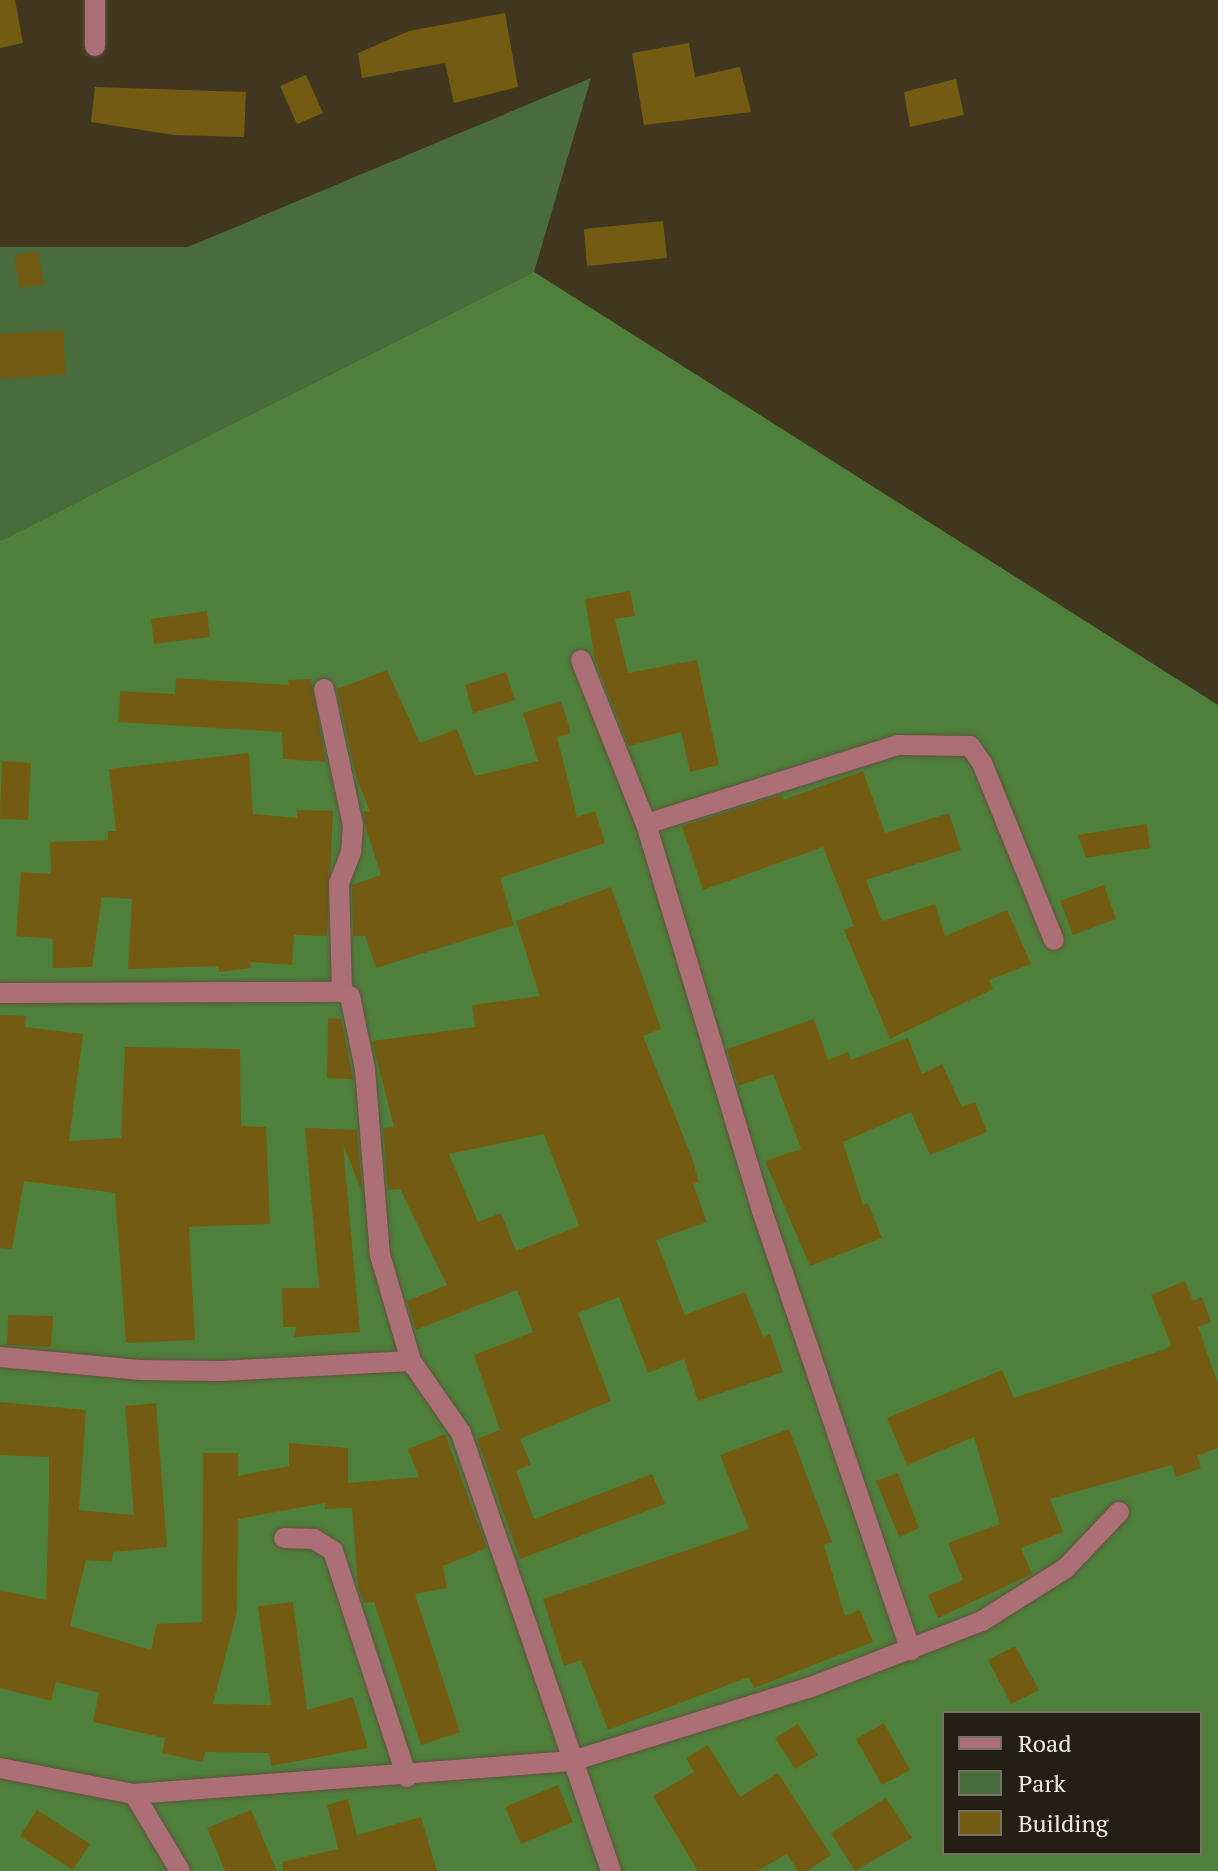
<!DOCTYPE html>
<html>
<head>
<meta charset="utf-8">
<style>
  body { margin:0 }
  #map { position:relative; width:1218px; height:1871px; overflow:hidden; background:#40371e; font-family:"PT Serif",serif }
  div>[style] { position:absolute }
  .green>* { inset:0; background:#496c3d }
  .forest>* { inset:0; background:#4e803b }
  .building>* { inset:0; background:#735c12 }
  .roads { filter:drop-shadow(0 0 2px #5c543c) drop-shadow(0 0 2px #5c543c) }
  .minor>* { height:20px; margin:-10px; padding:0 10px; transform-origin:10px; border-radius:10px; background:#ac6f76 }
  span { translate:-50% -50%; white-space:nowrap; text-align:center; line-height:1.15; -webkit-text-stroke:8px #231f14; paint-order:stroke }
  .legend { position:absolute; left:942px; top:1711px; width:260px; height:144px; box-sizing:border-box; background:#231f14; border:2px solid #757164; margin:0; padding:10px 14px; list-style:none; font-size:24px; color:#f0ebdc }
  .legend li { display:flex; align-items:center; gap:16px; height:40px }
  .legend b { width:40px; border:2px solid #757164 }
</style>
</head>
<body>
<div id="map">
  <div class="green">
    <i style="clip-path:polygon(591px 78px,534px 272px,0 541px,0 247px,188px 247px)"></i>
  </div>
  <div class="forest">
    <i style="clip-path:polygon(evenodd,534px 272px,1218px 705px,1218px 1871px,0 1871px,0 541px,534px 272px,944px 1713px,1200px 1713px,1200px 1853px,944px 1853px,944px 1713px)"></i>
  </div>
  <div class="building">
    <i style="clip-path:polygon(0 0,15px 0,23px 43px,0 48px)"></i>
    <i style="clip-path:polygon(505px 13px,518px 87px,454px 103px,445px 63px,362px 78px,358px 53px,409px 31px)"></i>
    <i style="clip-path:polygon(689px 43px,695px 77px,740px 67px,751px 112px,644px 125px,632px 53px)"></i>
    <i style="clip-path:polygon(306px 75px,323px 113px,297px 124px,280px 86px)"></i>
    <i style="clip-path:polygon(956px 79px,964px 115px,910px 127px,904px 92px)"></i>
    <i style="clip-path:polygon(95px 87px,246px 92px,244px 137px,174px 135px,91px 122px)"></i>
    <i style="clip-path:polygon(663px 221px,667px 258px,587px 266px,584px 229px)"></i>
    <i style="clip-path:polygon(38px 251px,44px 284px,20px 288px,14px 255px)"></i>
    <i style="clip-path:polygon(63px 330px,66px 374px,0 379px,0 334px)"></i>
    <i style="clip-path:polygon(630px 591px,635px 616px,615px 619px,628px 673px,697px 660px,719px 765px,690px 772px,681px 732px,629px 746px,595px 661px,585px 599px)"></i>
    <i style="clip-path:polygon(207px 611px,210px 637px,154px 644px,151px 619px)"></i>
    <i style="clip-path:polygon(387px 670px,420px 743px,457px 729px,475px 776px,538px 761px,523px 713px,561px 701px,571px 733px,557px 737px,577px 817px,595px 811px,605px 843px,500px 878px,514px 925px,376px 968px,365px 936px,353px 936px,352px 885px,381px 875px,366px 829px,363px 811px,370px 812px,356px 776px,337px 689px)"></i>
    <i style="clip-path:polygon(506px 672px,515px 700px,473px 713px,465px 685px)"></i>
    <i style="clip-path:polygon(176px 678px,289px 685px,288px 680px,311px 679px,326px 762px,283px 759px,282px 732px,118px 722px,120px 691px,175px 694px)"></i>
    <i style="clip-path:polygon(249px 753px,253px 814px,297px 818px,297px 810px,333px 811px,327px 936px,294px 935px,292px 965px,250px 962px,251px 968px,219px 972px,219px 966px,128px 969px,132px 899px,102px 897px,92px 967px,53px 968px,53px 939px,16px 936px,21px 872px,51px 874px,50px 842px,108px 840px,108px 831px,116px 831px,109px 769px)"></i>
    <i style="clip-path:polygon(2px 761px,31px 763px,28px 820px,0 819px)"></i>
    <i style="clip-path:polygon(863px 771px,885px 833px,949px 813px,961px 850px,866px 880px,882px 921px,935px 904px,945px 936px,1007px 910px,1031px 964px,989px 980px,993px 989px,890px 1039px,844px 930px,854px 926px,823px 847px,703px 890px,682px 826px,781px 795px,783px 800px)"></i>
    <i style="clip-path:polygon(1147px 824px,1150px 848px,1086px 858px,1078px 835px)"></i>
    <i style="clip-path:polygon(1104px 885px,1116px 919px,1073px 935px,1060px 901px)"></i>
    <i style="clip-path:polygon(evenodd,611px 887px,661px 1029px,643px 1036px,692px 1158px,699px 1182px,693px 1184px,707px 1222px,656px 1240px,685px 1315px,745px 1292px,763px 1337px,770px 1334px,783px 1372px,698px 1401px,684px 1359px,648px 1373px,619px 1297px,578px 1313px,611px 1401px,520px 1439px,531px 1464px,516px 1471px,534px 1519px,652px 1474px,665px 1504px,520px 1559px,477px 1439px,500px 1430px,474px 1355px,533px 1332px,517px 1290px,416px 1330px,407px 1301px,447px 1285px,400px 1189px,388px 1190px,383px 1128px,394px 1127px,372px 1041px,475px 1027px,472px 1005px,540px 996px,516px 921px,611px 887px,544px 1134px,579px 1226px,516px 1251px,501px 1213px,478px 1222px,449px 1154px,544px 1134px)"></i>
    <i style="clip-path:polygon(0 1015px,26px 1016px,25px 1027px,83px 1034px,69px 1141px,121px 1138px,125px 1047px,240px 1049px,241px 1126px,266px 1127px,270px 1224px,189px 1227px,195px 1340px,126px 1343px,115px 1193px,24px 1181px,12px 1249px,0 1248px)"></i>
    <i style="clip-path:polygon(328px 1018px,341px 1019px,353px 1079px,327px 1078px)"></i>
    <i style="clip-path:polygon(814px 1019px,828px 1060px,848px 1052px,851px 1060px,908px 1038px,922px 1074px,942px 1064px,962px 1107px,975px 1102px,987px 1132px,930px 1155px,911px 1112px,843px 1142px,863px 1205px,868px 1203px,882px 1238px,810px 1266px,765px 1161px,801px 1149px,773px 1074px,738px 1086px,727px 1049px)"></i>
    <i style="clip-path:polygon(305px 1128px,357px 1130px,362px 1192px,343px 1144px,360px 1332px,294px 1337px,296px 1327px,283px 1327px,282px 1288px,319px 1288px)"></i>
    <i style="clip-path:polygon(1185px 1281px,1193px 1301px,1202px 1297px,1211px 1322px,1198px 1327px,1218px 1384px,1218px 1448px,1197px 1456px,1201px 1468px,1176px 1477px,1172px 1465px,1050px 1499px,1063px 1532px,1021px 1548px,1032px 1574px,938px 1618px,928px 1595px,963px 1580px,948px 1543px,1000px 1524px,974px 1437px,907px 1465px,887px 1418px,1002px 1370px,1014px 1398px,1166px 1349px,1171px 1345px,1151px 1295px)"></i>
    <i style="clip-path:polygon(8px 1315px,53px 1316px,51px 1347px,7px 1345px)"></i>
    <i style="clip-path:polygon(0 1402px,86px 1410px,79px 1510px,134px 1515px,125px 1406px,156px 1403px,167px 1547px,113px 1552px,112px 1562px,86px 1560px,70px 1626px,151px 1650px,157px 1624px,202px 1622px,203px 1453px,238px 1453px,238px 1476px,289px 1466px,289px 1443px,348px 1448px,348px 1483px,419px 1477px,408px 1449px,445px 1434px,487px 1548px,443px 1566px,447px 1588px,415px 1594px,460px 1732px,421px 1745px,374px 1602px,364px 1603px,358px 1587px,352px 1508px,325px 1509px,325px 1503px,238px 1519px,237px 1611px,213px 1704px,271px 1705px,258px 1606px,293px 1602px,307px 1710px,353px 1697px,368px 1748px,271px 1766px,269px 1753px,205px 1752px,203px 1762px,162px 1753px,165px 1738px,93px 1722px,99px 1693px,56px 1682px,51px 1701px,0 1688px,0 1590px,46px 1600px,49px 1494px,49px 1457px,0 1455px)"></i>
    <i style="clip-path:polygon(789px 1429px,832px 1542px,824px 1545px,845px 1616px,860px 1610px,873px 1642px,754px 1688px,749px 1677px,608px 1730px,581px 1660px,564px 1666px,543px 1599px,749px 1529px,720px 1455px)"></i>
    <i style="clip-path:polygon(898px 1473px,919px 1528px,899px 1537px,876px 1481px)"></i>
    <i style="clip-path:polygon(1015px 1646px,1039px 1690px,1011px 1704px,988px 1660px)"></i>
    <i style="clip-path:polygon(884px 1723px,910px 1770px,882px 1785px,856px 1739px)"></i>
    <i style="clip-path:polygon(798px 1724px,818px 1755px,795px 1769px,775px 1738px)"></i>
    <i style="clip-path:polygon(708px 1745px,740px 1797px,778px 1773px,831px 1855px,807px 1871px,798px 1871px,787px 1854px,757px 1871px,698px 1871px,653px 1796px,694px 1772px,686px 1758px)"></i>
    <i style="clip-path:polygon(558px 1785px,573px 1822px,521px 1844px,505px 1807px)"></i>
    <i style="clip-path:polygon(886px 1798px,912px 1838px,855px 1871px,831px 1833px)"></i>
    <i style="clip-path:polygon(348px 1799px,357px 1835px,421px 1817px,437px 1871px,283px 1871px,282px 1862px,338px 1849px,327px 1805px)"></i>
    <i style="clip-path:polygon(37px 1810px,90px 1844px,73px 1870px,20px 1836px)"></i>
    <i style="clip-path:polygon(251px 1810px,277px 1871px,225px 1871px,207px 1828px)"></i>
  </div>
  <div class="roads">
    <div class="minor">
      <i style="left:95px;top:0;width:46px;rotate:90deg"></i>
      <i style="left:581px;top:660px;width:176px;rotate:68.4deg"></i>
      <i style="left:646px;top:824px;width:404px;rotate:73.3deg"></i>
      <i style="left:762px;top:1211px;width:464px;rotate:71.3deg"></i>
      <i style="left:324px;top:689px;width:139px;rotate:78deg"></i>
      <i style="left:353px;top:825px;width:27px;rotate:94deg"></i>
      <i style="left:351px;top:852px;width:33px;rotate:111deg"></i>
      <i style="left:339px;top:883px;width:109px;rotate:88.4deg"></i>
      <i style="left:646px;top:824px;width:264px;rotate:-17.4deg"></i>
      <i style="left:898px;top:745px;width:72px;rotate:0.8deg"></i>
      <i style="left:970px;top:746px;width:21px;rotate:55deg"></i>
      <i style="left:982px;top:763px;width:191px;rotate:67.9deg"></i>
      <i style="left:0;top:993px;width:342px;rotate:-0.2deg"></i>
      <i style="left:342px;top:992px;width:9px;rotate:27deg"></i>
      <i style="left:350px;top:996px;width:75px;rotate:78.4deg"></i>
      <i style="left:365px;top:1069px;width:187px;rotate:85.4deg"></i>
      <i style="left:380px;top:1255px;width:110px;rotate:73.7deg"></i>
      <i style="left:0;top:1357px;width:142px;rotate:5.3deg"></i>
      <i style="left:141px;top:1370px;width:80px;rotate:0.7deg"></i>
      <i style="left:221px;top:1371px;width:190px;rotate:-3deg"></i>
      <i style="left:411px;top:1361px;width:88px;rotate:55.2deg"></i>
      <i style="left:461px;top:1433px;width:463px;rotate:71.1deg"></i>
      <i style="left:284px;top:1538px;width:30px;rotate:2deg"></i>
      <i style="left:314px;top:1539px;width:22px;rotate:32deg"></i>
      <i style="left:333px;top:1551px;width:238px;rotate:71.9deg"></i>
      <i style="left:0;top:1768px;width:136px;rotate:11deg"></i>
      <i style="left:134px;top:1794px;width:439px;rotate:-4.3deg"></i>
      <i style="left:572px;top:1761px;width:250px;rotate:-17.2deg"></i>
      <i style="left:811px;top:1687px;width:183px;rotate:-21.1deg"></i>
      <i style="left:982px;top:1621px;width:99px;rotate:-32.2deg"></i>
      <i style="left:1066px;top:1568px;width:77px;rotate:-46.6deg"></i>
      <i style="left:134px;top:1794px;width:90px;rotate:59.1deg"></i>
    </div>
  </div>
  <ul class="legend">
  <li><b style="height:10px;background:#ac6f76"></b>Road</li>
  <li><b style="height:22px;background:#496c3d"></b>Park</li>
  <li><b style="height:22px;background:#735c12"></b>Building</li>
  </ul>
</div>
</body>
</html>
